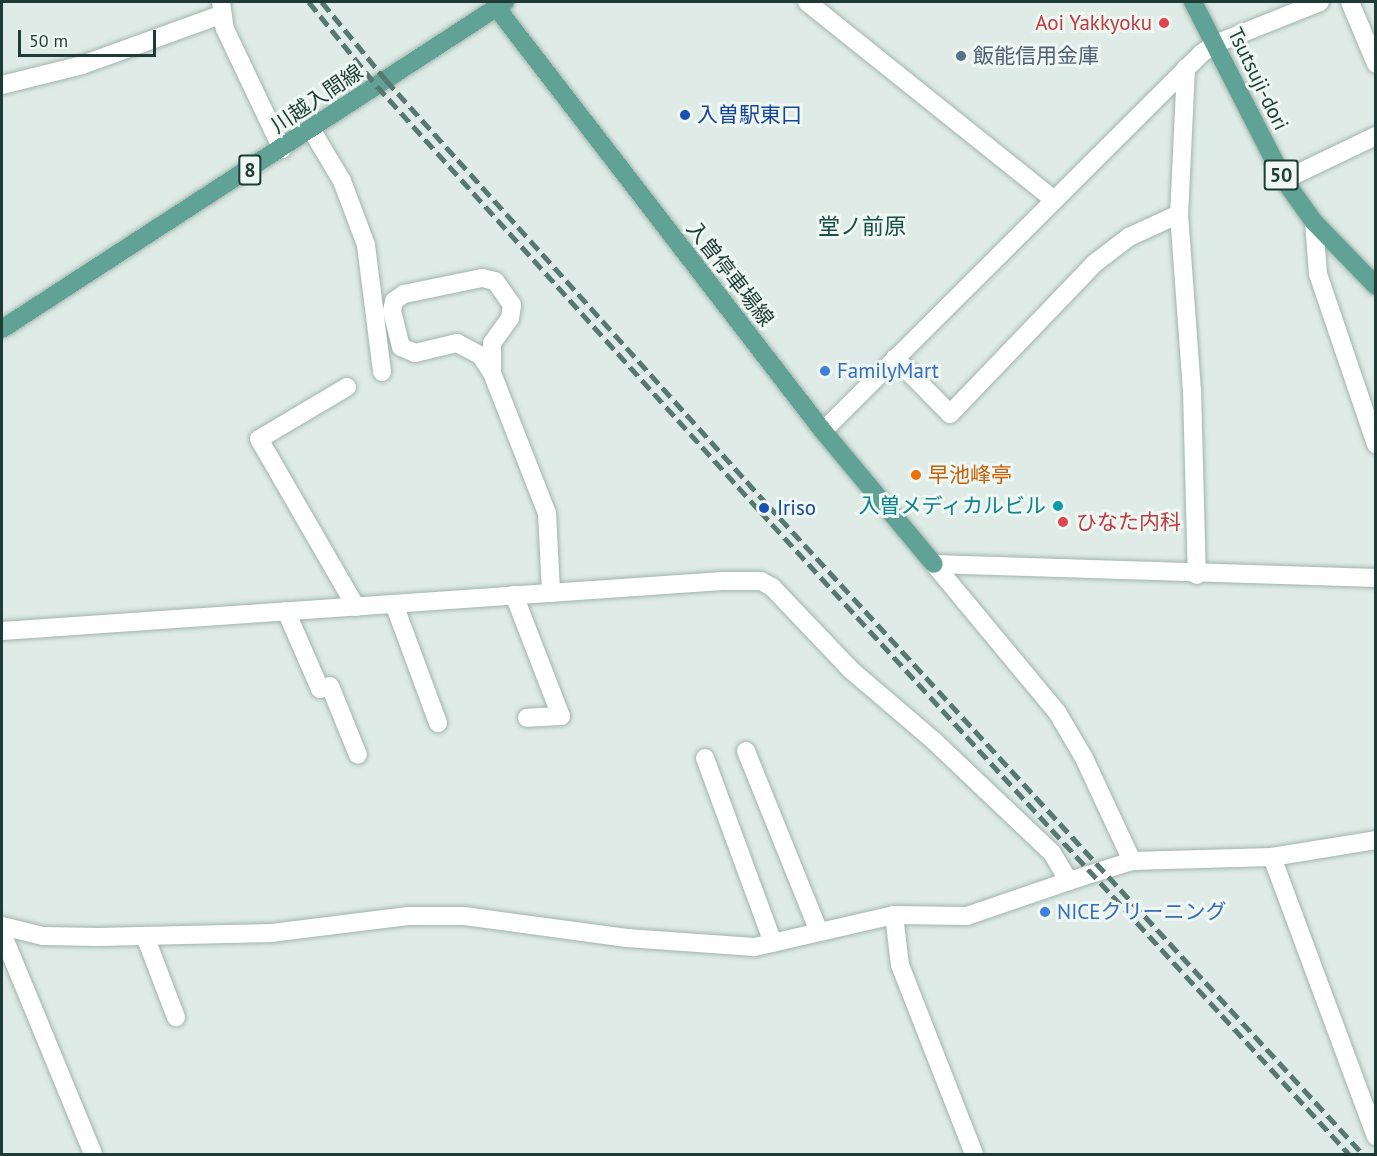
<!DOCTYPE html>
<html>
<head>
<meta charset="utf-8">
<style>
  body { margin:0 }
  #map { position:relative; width:1377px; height:1156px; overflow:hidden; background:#deebe6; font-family:"PT Sans","Noto Sans JP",sans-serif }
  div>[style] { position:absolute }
  .roads { filter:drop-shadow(0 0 2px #a1b3ad) drop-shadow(0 0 2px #a1b3ad) }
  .minor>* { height:18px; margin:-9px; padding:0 9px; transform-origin:9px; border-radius:9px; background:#fff }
  .major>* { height:18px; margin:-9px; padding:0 9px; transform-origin:9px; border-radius:9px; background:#60a396 }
  .rail>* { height:4.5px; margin-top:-2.25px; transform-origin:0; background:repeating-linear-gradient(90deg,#587771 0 12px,transparent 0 18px) }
  .dots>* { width:16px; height:16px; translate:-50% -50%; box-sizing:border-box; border:3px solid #eff7f3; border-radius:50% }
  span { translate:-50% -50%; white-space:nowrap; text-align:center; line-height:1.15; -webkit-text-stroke:6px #eff7f3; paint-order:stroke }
  .shield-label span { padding:2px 4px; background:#eff7f3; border:2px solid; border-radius:4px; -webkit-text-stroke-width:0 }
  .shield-label { font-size:20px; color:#1e3b35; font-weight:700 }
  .health-label { font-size:21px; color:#be3a42 }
  .right { translate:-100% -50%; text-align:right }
  .left { translate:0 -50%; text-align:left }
  .service-label { font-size:21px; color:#4e5e75 }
  .street-label { font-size:21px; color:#1e3b35 }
  .transit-label { font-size:21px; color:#164399 }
  .shop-label { font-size:21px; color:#366cbe }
  .food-label { font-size:21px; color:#c56008 }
  .culture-label { font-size:21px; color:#0d838f }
  .neighbourhood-label { font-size:22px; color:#1a4e45 }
  .frame { position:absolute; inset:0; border:3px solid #1e3b35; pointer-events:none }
  .scale { position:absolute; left:18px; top:30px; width:138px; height:27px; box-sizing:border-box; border:3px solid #1e3b35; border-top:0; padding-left:8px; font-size:18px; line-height:21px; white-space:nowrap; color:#1e3b35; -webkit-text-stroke:4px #eff7f3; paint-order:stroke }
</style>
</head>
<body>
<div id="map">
  <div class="roads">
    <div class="minor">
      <i style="left:221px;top:2px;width:27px;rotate:82deg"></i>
      <i style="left:225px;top:29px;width:133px;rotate:64.6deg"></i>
      <i style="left:807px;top:2px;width:317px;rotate:38.7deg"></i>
      <i style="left:1350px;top:2px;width:67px;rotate:67.2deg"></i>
      <i style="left:1186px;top:68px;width:146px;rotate:92.7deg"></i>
      <i style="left:1179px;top:214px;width:176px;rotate:85.8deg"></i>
      <i style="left:1192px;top:390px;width:185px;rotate:88.5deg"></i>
      <i style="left:2px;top:85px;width:82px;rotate:-14deg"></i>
      <i style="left:82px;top:65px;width:147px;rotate:-19.9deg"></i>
      <i style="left:311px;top:129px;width:61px;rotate:59.2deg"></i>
      <i style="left:342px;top:181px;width:68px;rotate:69.4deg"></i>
      <i style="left:366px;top:245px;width:128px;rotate:82.8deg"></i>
      <i style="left:1284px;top:180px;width:102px;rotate:-25.6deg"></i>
      <i style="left:1314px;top:222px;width:52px;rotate:85.6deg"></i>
      <i style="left:1318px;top:274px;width:180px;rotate:71.2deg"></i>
      <i style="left:895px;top:358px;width:78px;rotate:45.5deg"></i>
      <i style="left:950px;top:414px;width:209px;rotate:-46.2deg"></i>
      <i style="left:1095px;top:263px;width:43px;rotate:-37.4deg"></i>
      <i style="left:1129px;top:237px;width:55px;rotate:-24.7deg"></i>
      <i style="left:492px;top:373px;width:30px;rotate:-90deg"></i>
      <i style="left:492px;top:343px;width:31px;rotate:-54deg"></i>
      <i style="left:510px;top:318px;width:13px;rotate:-81deg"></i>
      <i style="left:512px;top:305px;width:29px;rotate:-125deg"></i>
      <i style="left:495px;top:281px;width:13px;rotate:-167deg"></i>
      <i style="left:482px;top:278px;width:80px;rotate:168.4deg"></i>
      <i style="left:404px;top:294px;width:12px;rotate:145deg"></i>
      <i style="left:394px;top:301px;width:10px;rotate:101deg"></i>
      <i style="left:392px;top:311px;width:37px;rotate:76deg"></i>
      <i style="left:401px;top:347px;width:15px;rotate:23deg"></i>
      <i style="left:415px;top:353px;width:43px;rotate:-13.4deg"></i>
      <i style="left:457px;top:343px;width:27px;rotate:28deg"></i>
      <i style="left:481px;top:356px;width:20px;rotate:57deg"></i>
      <i style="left:492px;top:373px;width:150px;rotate:68.6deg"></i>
      <i style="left:547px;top:513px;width:80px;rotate:87.1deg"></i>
      <i style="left:347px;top:387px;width:102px;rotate:149.4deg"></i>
      <i style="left:259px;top:439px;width:194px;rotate:60deg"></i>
      <i style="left:823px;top:431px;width:535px;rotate:-44.92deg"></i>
      <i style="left:1202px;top:53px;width:16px;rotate:-35deg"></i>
      <i style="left:1215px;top:44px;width:113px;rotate:-21.8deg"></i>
      <i style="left:934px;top:564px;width:442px;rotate:1.8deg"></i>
      <i style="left:934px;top:564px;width:192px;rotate:50.3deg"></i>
      <i style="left:1057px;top:712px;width:53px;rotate:59.6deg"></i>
      <i style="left:1084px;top:758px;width:114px;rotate:65deg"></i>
      <i style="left:514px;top:595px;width:130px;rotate:68.8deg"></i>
      <i style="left:561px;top:716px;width:34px;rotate:177deg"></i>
      <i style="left:394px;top:604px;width:127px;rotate:69.7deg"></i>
      <i style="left:286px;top:611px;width:85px;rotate:66.4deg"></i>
      <i style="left:320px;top:689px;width:10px;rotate:-17deg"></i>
      <i style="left:330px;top:686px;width:74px;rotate:67.9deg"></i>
      <i style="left:2px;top:631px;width:722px;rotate:-3.97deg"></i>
      <i style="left:722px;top:581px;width:39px"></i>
      <i style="left:761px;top:581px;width:13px;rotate:29deg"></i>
      <i style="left:772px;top:587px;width:115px;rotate:46.4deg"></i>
      <i style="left:851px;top:670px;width:108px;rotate:40.5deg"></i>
      <i style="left:933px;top:740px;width:164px;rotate:43.5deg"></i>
      <i style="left:1052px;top:853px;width:33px;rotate:59deg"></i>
      <i style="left:1069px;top:881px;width:108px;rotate:161.1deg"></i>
      <i style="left:967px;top:916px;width:73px;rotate:-179.2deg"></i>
      <i style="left:894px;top:915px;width:144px;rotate:167.1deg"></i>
      <i style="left:754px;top:947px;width:127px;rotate:-175.9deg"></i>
      <i style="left:627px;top:938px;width:164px;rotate:-172.3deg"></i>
      <i style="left:464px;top:916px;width:56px;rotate:180deg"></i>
      <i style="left:408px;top:916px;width:137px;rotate:172.9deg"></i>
      <i style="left:272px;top:933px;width:174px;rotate:178.7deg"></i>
      <i style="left:98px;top:937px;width:55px;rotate:-179deg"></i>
      <i style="left:43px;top:936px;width:42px;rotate:-166.3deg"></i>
      <i style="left:746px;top:751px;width:195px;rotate:68deg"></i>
      <i style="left:705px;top:758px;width:197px;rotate:69.8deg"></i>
      <i style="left:1272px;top:857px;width:298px;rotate:69.6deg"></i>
      <i style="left:1069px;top:881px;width:66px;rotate:-17.6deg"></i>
      <i style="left:1132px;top:861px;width:140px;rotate:-1.6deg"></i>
      <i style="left:1272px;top:857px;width:105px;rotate:-9.3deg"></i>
      <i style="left:894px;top:915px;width:50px;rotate:83.2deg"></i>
      <i style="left:900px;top:965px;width:203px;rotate:68.6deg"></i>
      <i style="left:2px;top:933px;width:239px;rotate:67.6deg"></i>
      <i style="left:145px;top:936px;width:87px;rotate:69.1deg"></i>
    </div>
    <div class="major">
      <i style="left:1193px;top:2px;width:200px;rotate:62.9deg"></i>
      <i style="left:1284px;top:180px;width:52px;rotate:54.5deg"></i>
      <i style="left:1314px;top:222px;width:89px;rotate:45.9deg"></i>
      <i style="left:496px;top:7px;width:535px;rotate:52.36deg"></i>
      <i style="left:823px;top:431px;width:173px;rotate:50.2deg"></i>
      <i style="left:2px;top:329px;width:600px;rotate:-33.03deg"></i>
    </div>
  </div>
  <div class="rail">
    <i style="left:309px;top:2px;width:108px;rotate:51deg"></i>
    <i style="left:377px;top:86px;width:572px;rotate:47.98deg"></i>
    <i style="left:760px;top:511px;width:872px;rotate:47.51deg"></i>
    <i style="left:322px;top:2px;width:101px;rotate:50.6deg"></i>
    <i style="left:386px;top:80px;width:571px;rotate:48.05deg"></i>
    <i style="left:768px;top:505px;width:880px;rotate:47.49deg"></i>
  </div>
  <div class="dots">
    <i style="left:1164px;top:23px;background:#e0444e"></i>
    <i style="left:961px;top:56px;background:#5c6f8a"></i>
    <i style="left:685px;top:115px;background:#1a4fb4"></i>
    <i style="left:825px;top:371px;background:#3f7fe0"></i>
    <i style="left:916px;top:475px;background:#e8710a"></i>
    <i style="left:1058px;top:506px;background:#0f9aa8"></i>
    <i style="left:764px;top:508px;background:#1a4fb4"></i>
    <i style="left:1063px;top:522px;background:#e0444e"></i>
    <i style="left:1045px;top:912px;background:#3f7fe0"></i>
  </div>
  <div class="shield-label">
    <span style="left:250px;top:170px">8</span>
    <span style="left:1281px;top:175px">50</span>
  </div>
  <div class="health-label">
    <span class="right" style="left:1152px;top:23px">Aoi Yakkyoku</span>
    <span class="left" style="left:1076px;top:522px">ひなた内科</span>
  </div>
  <div class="service-label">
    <span class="left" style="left:973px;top:56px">飯能信用金庫</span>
  </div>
  <div class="street-label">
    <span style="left:1258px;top:79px;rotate:64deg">Tsutsuji-dori</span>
    <span style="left:317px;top:99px;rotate:-34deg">川越入間線</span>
    <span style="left:730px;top:274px;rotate:52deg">入曽停車場線</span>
  </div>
  <div class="transit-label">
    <span class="left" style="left:697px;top:115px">入曽駅東口</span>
    <span class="left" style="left:777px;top:508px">Iriso</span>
  </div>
  <div class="shop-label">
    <span class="left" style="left:837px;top:371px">FamilyMart</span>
    <span class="left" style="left:1057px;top:912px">NICEクリーニング</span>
  </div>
  <div class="food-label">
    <span class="left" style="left:928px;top:475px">早池峰亭</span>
  </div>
  <div class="culture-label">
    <span class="right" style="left:1046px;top:506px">入曽メディカルビル</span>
  </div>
  <div class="neighbourhood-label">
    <span style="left:862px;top:227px">堂ノ前原</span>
  </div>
  <div class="frame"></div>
  <div class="scale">50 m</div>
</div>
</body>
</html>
